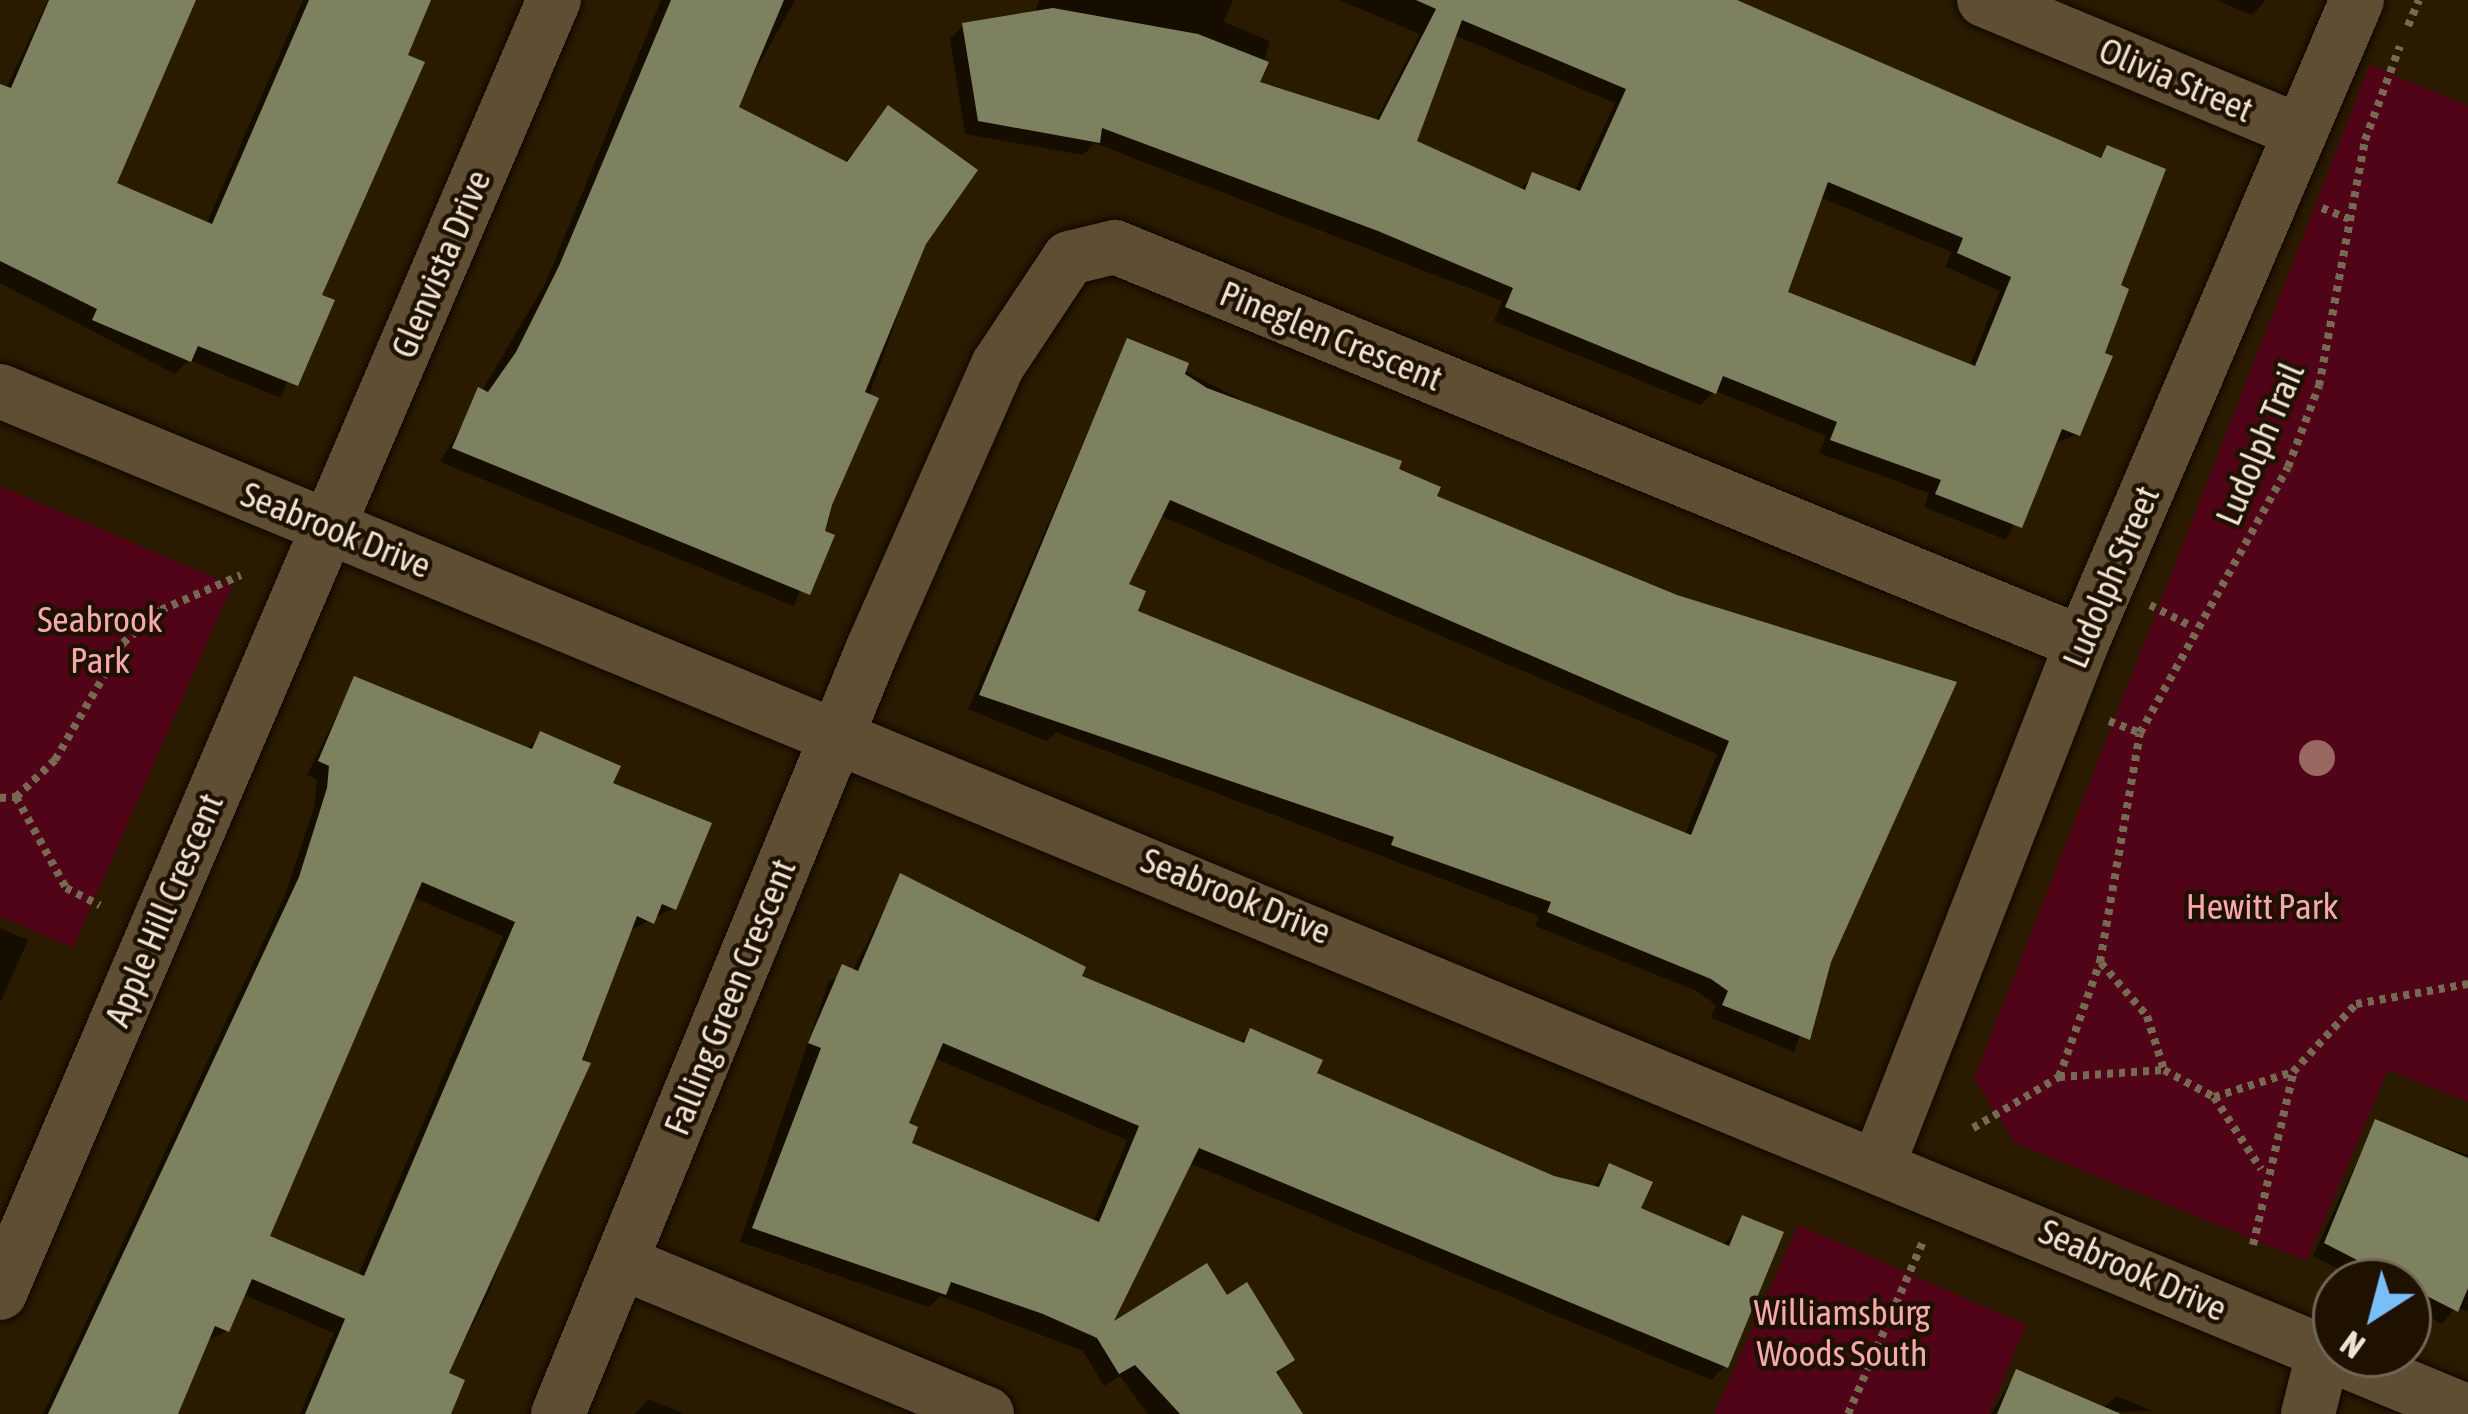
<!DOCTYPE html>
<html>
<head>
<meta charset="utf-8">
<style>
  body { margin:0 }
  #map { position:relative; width:2468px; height:1414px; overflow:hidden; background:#291a00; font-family:"Asap Condensed",sans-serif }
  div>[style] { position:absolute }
  .green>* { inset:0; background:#510318 }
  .shadow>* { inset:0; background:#0007 }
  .building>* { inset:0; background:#7e8160 }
  .path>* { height:8px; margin-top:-4px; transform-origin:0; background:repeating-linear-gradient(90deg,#776a53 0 6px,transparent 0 12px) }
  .roads { filter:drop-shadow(0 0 3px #110500) drop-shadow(0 0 3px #110500) }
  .street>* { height:54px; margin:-27px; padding:0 27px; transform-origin:27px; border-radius:27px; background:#5f4e33 }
  .trees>* { width:36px; height:36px; margin:-18px; border-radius:50%; background:#996860 }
  span { translate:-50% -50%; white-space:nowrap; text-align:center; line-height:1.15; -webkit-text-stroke:9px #1f1100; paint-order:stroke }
  .street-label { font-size:36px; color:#ede3d3 }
  .park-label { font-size:36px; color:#f5a8af }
  .north { position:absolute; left:2312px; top:1258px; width:120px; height:120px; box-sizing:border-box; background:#1f1100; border:3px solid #716554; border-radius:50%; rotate:216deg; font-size:33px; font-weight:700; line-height:48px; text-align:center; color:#ede3d3 }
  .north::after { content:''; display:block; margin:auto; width:42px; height:54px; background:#78bff7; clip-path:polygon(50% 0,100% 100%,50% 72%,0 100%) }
</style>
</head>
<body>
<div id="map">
  <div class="green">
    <i style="clip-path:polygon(2370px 65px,2468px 106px,2468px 1102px,2388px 1070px,2307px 1261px,2015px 1143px,1974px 1079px)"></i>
    <i style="clip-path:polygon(0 486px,232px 585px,73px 948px,0 916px)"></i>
    <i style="clip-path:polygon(1798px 1225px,2026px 1325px,1989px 1414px,1714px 1414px)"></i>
  </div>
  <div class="shadow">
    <i style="clip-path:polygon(48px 0,192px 0,113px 185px,206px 225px,303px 0,428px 0,281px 398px,189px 360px,175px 374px,0 283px,0 101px)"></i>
    <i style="clip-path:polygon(661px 0,795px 0,735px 108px,844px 164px,888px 109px,924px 242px,794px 606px,440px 462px,546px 282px)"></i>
    <i style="clip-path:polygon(evenodd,1039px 0,1233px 0,1224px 22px,1270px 41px,1257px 84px,1375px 122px,1420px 34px,1339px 0,1721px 0,2096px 160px,2108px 148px,2118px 286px,2077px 435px,2053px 443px,2006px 540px,1924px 507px,1929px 493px,1819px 453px,1826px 436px,1715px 391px,1700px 405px,1494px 321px,1502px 301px,1095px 143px,1083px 155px,965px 134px,950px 39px,963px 25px,1034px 14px,1039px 0,1454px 35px,1615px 103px,1574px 192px,1533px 176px,1519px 190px,1413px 143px,1454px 35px,1039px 0,1822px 198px,1951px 252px,1946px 267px,2000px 291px,1969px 367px,1784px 294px,1822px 198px)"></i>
    <i style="clip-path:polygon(2216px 0,2266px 0,2252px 15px)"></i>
    <i style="clip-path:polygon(evenodd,1127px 341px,1433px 498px,1676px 597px,1828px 961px,1794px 1052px,1711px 1018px,1716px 1005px,1697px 991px,1535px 926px,1539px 916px,1056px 732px,1047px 741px,968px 709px,1127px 341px,1159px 515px,1717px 754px,1685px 835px,1134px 613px,1125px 586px,1159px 515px)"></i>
    <i style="clip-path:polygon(evenodd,354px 680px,526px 749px,541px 735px,609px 785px,674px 908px,629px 931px,556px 1138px,541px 1150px,489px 1293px,427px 1414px,300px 1414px,334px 1333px,242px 1294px,227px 1331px,206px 1341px,176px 1414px,43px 1414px,286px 893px,315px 804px,317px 779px,307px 775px,354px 680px,412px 897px,503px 936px,358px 1276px,267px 1237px,412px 897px)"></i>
    <i style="clip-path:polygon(evenodd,901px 876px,1078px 977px,1239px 1044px,1250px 1032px,1313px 1075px,1553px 1179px,1592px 1188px,1610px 1166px,1637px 1210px,1723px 1246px,1743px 1219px,1725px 1366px,1711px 1380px,1189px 1163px,1107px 1329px,1226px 1299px,1292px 1360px,1275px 1375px,1300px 1414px,1148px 1414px,1120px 1376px,1104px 1386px,1083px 1351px,940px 1296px,929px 1307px,740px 1242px,829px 981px,852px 972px,901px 876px,934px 1058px,1127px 1140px,1093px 1223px,908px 1145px,905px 1125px,934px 1058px)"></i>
    <i style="clip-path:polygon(0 928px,28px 940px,0 1003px)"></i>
    <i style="clip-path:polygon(2375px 1122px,2468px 1155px,2468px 1311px,2456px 1307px,2442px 1324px,2408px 1306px,2408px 1282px,2362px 1282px,2313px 1256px)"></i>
    <i style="clip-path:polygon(2016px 1372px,2103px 1409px,2116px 1396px,2153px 1411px,1991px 1414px)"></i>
    <i style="clip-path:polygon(649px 1399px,684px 1414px,635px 1414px)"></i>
  </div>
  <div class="building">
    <i style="clip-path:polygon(49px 0,196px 0,117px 183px,212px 224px,309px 0,431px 0,408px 55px,425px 62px,322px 295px,335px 300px,298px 386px,198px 346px,191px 362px,92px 320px,97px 309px,0 261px,0 84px,11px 88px)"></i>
    <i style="clip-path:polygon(671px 0,784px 0,739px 107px,847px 162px,888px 105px,978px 170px,926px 244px,865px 392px,879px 398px,832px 505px,825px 531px,835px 535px,810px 595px,452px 448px,478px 387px,488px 392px,516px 352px,559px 266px)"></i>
    <i style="clip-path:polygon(evenodd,1416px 0,1737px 0,2101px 158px,2107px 145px,2166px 169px,2121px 285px,2129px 289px,2105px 353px,2113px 356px,2080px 436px,2062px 429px,2022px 528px,1935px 494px,1941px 480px,1830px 440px,1837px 422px,1723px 376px,1716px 394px,1505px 307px,1513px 288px,1378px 231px,1102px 128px,1100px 143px,978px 121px,962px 23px,1053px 8px,1198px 34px,1269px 62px,1260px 82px,1379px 120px,1436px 9px,1416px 0,1462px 20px,1626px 89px,1580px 191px,1532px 172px,1525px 190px,1417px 141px,1462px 20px,1416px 0,1828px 182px,1963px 238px,1957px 253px,2011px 277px,1975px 366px,1788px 292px,1828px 182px)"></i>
    <i style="clip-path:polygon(evenodd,1127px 338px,1189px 363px,1185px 374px,1207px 388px,1402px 461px,1399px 469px,1441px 487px,1437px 496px,1677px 595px,1957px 682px,1831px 962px,1810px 1040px,1722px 1005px,1728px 991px,1711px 979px,1547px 912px,1551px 902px,1391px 845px,1394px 837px,979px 695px,1127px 338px,1170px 500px,1729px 741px,1691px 835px,1138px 611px,1146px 591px,1129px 584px,1170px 500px)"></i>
    <i style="clip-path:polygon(evenodd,354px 676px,532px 749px,540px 731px,621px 766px,613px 783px,712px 823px,676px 910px,662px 904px,654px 924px,637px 916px,582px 1060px,591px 1063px,449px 1373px,465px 1380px,451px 1414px,305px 1414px,345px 1319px,252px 1279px,229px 1332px,215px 1326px,178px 1414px,48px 1414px,299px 877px,327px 788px,329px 766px,318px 761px,354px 676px,422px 882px,515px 922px,364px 1276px,270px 1236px,422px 882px)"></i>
    <i style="clip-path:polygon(evenodd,900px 873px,1086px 967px,1082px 976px,1244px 1043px,1250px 1028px,1323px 1060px,1317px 1073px,1554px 1176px,1599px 1187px,1609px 1163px,1653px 1182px,1641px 1208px,1729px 1246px,1742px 1215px,1784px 1232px,1728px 1368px,1199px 1148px,1114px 1321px,1207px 1263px,1227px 1295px,1247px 1282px,1295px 1360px,1276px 1372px,1303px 1414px,1180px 1414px,1135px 1365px,1119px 1374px,1097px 1338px,1043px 1314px,951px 1282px,946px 1295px,752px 1228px,821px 1048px,808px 1043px,842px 964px,858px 971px,900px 873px,943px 1043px,1139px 1126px,1099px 1222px,912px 1143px,918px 1127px,909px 1123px,943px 1043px)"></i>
    <i style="clip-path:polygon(2375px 1119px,2468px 1158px,2468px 1288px,2458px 1312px,2324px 1243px)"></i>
    <i style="clip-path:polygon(2016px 1369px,2121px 1414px,1997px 1414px)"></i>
  </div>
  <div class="path">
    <i style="left:2408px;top:26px;width:28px;rotate:-67deg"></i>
    <i style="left:2322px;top:208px;width:29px;rotate:22deg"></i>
    <i style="left:2150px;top:605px;width:46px;rotate:27.1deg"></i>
    <i style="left:2109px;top:721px;width:33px;rotate:21deg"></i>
    <i style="left:16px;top:797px;width:104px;rotate:61.2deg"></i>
    <i style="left:66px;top:888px;width:38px;rotate:27deg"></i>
    <i style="left:0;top:798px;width:16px;rotate:-4deg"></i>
    <i style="left:16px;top:797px;width:54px;rotate:-43.5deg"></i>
    <i style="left:55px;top:760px;width:135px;rotate:-59.8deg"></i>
    <i style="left:123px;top:643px;width:50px;rotate:-41deg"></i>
    <i style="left:161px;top:610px;width:87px;rotate:-23.6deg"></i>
    <i style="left:2101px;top:963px;width:70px;rotate:49deg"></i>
    <i style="left:2147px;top:1016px;width:57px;rotate:72.5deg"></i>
    <i style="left:2059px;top:1077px;width:122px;rotate:-70.4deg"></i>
    <i style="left:2100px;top:962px;width:232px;rotate:-80.1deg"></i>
    <i style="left:2140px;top:733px;width:304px;rotate:-60.9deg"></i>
    <i style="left:2288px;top:467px;width:87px;rotate:-69.1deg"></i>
    <i style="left:2319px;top:386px;width:250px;rotate:-79.4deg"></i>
    <i style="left:2365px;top:140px;width:100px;rotate:-69.6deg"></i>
    <i style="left:2214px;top:1097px;width:86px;rotate:56.9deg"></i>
    <i style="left:1973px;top:1128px;width:100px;rotate:-30.7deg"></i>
    <i style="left:2059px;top:1077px;width:105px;rotate:-3.8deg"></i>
    <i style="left:2164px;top:1070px;width:57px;rotate:28.4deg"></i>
    <i style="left:2214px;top:1097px;width:83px;rotate:-17.6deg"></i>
    <i style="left:2293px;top:1072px;width:93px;rotate:-47.2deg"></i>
    <i style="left:2356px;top:1004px;width:114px;rotate:-10.1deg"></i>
    <i style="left:2253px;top:1245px;width:176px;rotate:-76.8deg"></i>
    <i style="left:1848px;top:1414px;width:191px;rotate:-66.5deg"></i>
  </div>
  <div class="roads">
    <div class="street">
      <i style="left:1984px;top:0;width:343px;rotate:22.6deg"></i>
      <i style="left:0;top:391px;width:2671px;rotate:22.47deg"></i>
      <i style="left:1880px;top:1160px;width:555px;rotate:-68.66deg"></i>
      <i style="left:2082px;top:643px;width:699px;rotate:-66.84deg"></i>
      <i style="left:623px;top:1263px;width:394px;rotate:22.5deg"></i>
      <i style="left:0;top:1293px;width:1407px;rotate:-66.81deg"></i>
      <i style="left:558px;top:1414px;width:828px;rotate:-67.65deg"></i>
      <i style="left:873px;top:648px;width:309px;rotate:-66.2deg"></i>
      <i style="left:998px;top:365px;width:128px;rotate:-56.4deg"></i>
      <i style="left:1069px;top:258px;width:47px;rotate:-13.4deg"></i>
      <i style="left:1115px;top:247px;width:1045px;rotate:22.27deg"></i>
      <i style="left:2308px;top:1414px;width:62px;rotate:-76deg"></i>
    </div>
  </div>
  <div class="trees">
    <i style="left:2317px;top:758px"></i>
  </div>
  <div class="street-label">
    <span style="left:2176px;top:80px;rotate:23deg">Olivia Street</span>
    <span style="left:441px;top:264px;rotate:-67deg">Glenvista Drive</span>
    <span style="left:1331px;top:336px;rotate:22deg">Pineglen Crescent</span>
    <span style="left:2260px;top:444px;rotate:-67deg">Ludolph Trail</span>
    <span style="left:336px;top:530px;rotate:22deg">Seabrook Drive</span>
    <span style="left:2111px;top:577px;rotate:-67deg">Ludolph Street</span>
    <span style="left:1236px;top:896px;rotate:22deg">Seabrook Drive</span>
    <span style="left:164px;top:910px;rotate:-67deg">Apple Hill Crescent</span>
    <span style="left:730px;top:997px;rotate:-68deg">Falling Green Crescent</span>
    <span style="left:2133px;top:1270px;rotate:24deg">Seabrook Drive</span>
  </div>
  <div class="park-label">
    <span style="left:100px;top:640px">Seabrook<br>Park</span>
    <span style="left:2262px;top:907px">Hewitt Park</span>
    <span style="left:1842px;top:1333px">Williamsburg<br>Woods South</span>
  </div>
  <div class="north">N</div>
</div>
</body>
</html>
